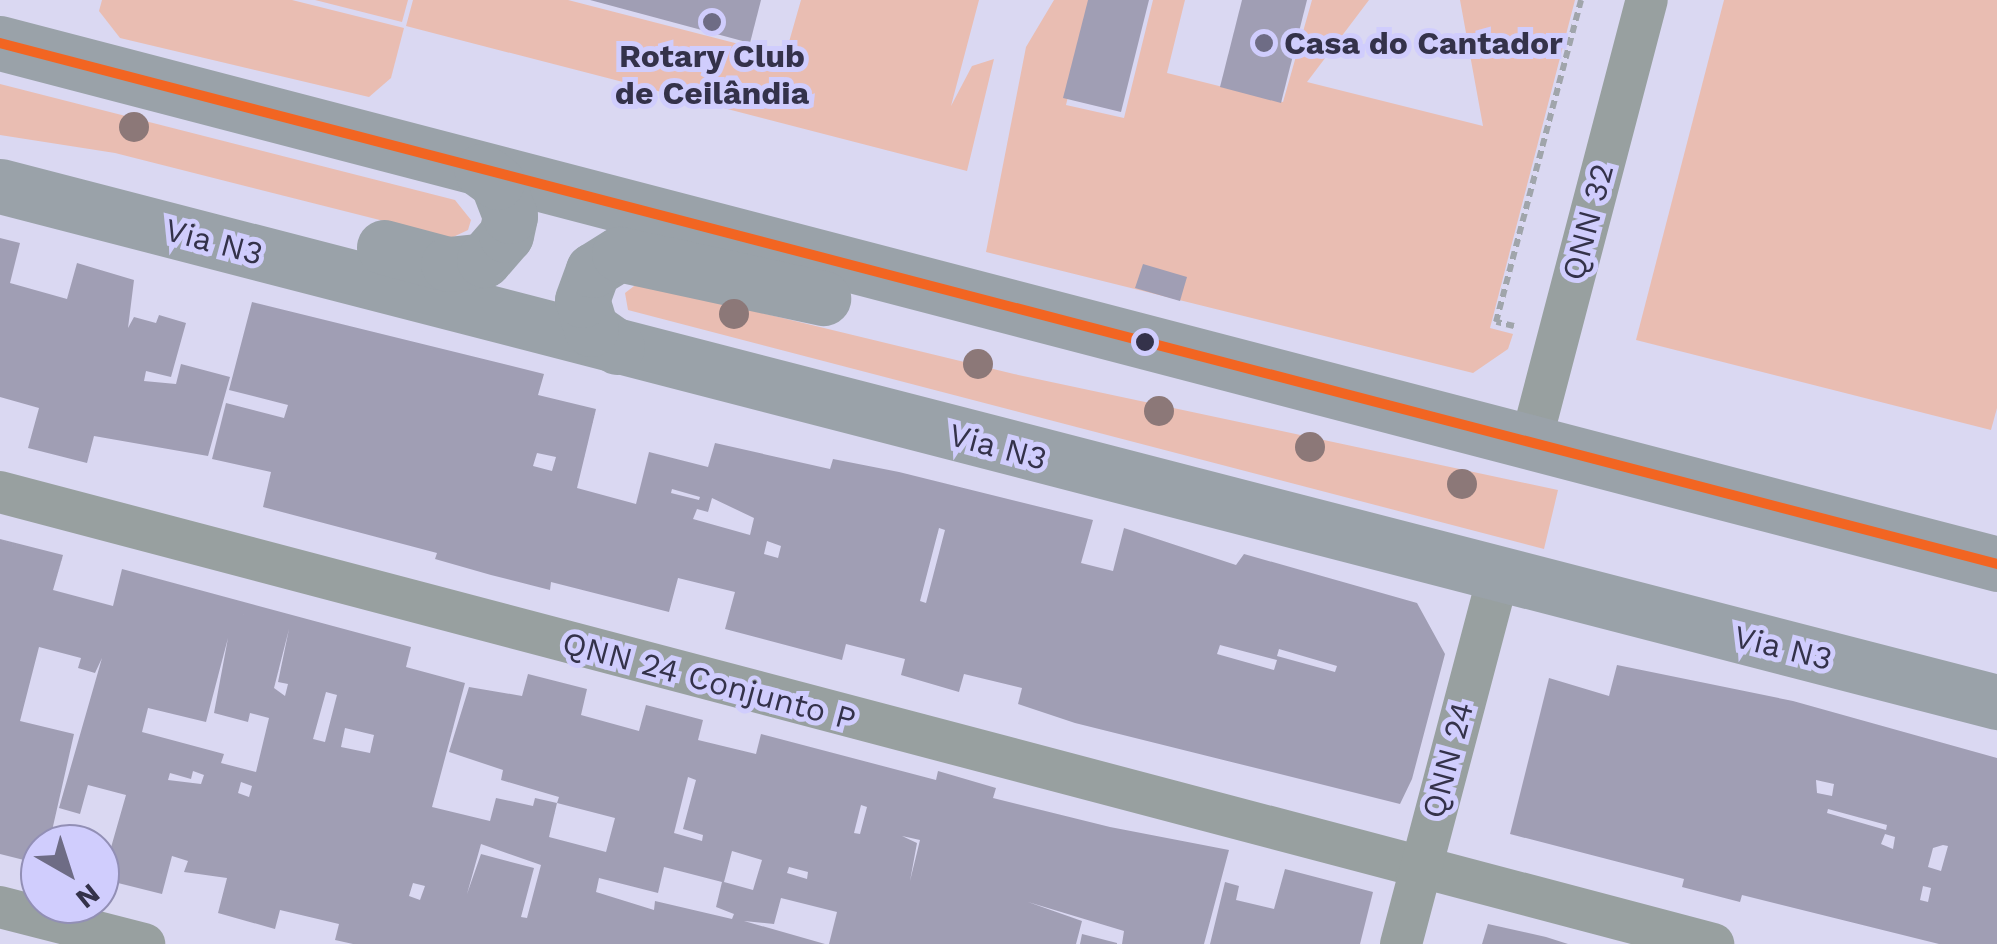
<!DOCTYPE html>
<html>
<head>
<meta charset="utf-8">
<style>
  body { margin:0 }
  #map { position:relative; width:1997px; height:944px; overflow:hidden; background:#dad8f2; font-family:"Work Sans",sans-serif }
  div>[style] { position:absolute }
  .green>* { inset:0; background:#e9bdb2 }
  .building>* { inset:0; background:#a09eb4 }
  .path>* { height:6px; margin-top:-3px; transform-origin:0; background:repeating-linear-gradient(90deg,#a0a5ab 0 8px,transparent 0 13px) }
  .street>* { height:42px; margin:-21px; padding:0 21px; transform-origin:21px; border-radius:21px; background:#98a0a0 }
  .primary>* { height:55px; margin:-27.5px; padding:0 27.5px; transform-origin:27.5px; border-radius:27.5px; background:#9aa2a9 }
  .bus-1>* { height:10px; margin:-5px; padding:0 5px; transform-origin:5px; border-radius:5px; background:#f26522 }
  .trees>* { width:30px; height:30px; margin:-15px; border-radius:50%; background:#8c7878 }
  .dots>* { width:28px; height:28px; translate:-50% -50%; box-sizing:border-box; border:5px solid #d0cdfd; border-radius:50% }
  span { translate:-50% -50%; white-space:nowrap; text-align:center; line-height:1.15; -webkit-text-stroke:10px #d0cdfd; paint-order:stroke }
  .poi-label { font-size:32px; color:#34324a; font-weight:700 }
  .left { translate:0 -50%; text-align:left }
  .street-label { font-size:32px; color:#34324a }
  .north { position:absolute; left:20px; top:824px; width:100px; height:100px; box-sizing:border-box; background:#d0cdfd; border:2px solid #928fb5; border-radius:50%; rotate:141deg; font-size:28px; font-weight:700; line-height:40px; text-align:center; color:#34324a }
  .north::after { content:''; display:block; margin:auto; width:35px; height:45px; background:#6e6c85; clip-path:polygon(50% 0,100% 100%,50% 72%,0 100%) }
</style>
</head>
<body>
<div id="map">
  <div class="green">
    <i style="clip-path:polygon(102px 0,292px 0,404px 28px,391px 78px,369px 97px,120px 38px,99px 11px)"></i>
    <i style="clip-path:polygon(315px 0,408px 0,402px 22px)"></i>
    <i style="clip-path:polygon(413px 0,568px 0,785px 56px,801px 0,979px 0,951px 106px,972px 66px,994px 59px,967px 171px,406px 26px)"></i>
    <i style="clip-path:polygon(1054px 0,1091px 0,1066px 105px,1124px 118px,1153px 0,1185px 0,1167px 73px,1283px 102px,1312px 0,1369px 0,1307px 82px,1483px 126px,1460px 0,1575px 0,1490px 328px,1513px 334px,1508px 349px,1473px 373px,986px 252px,1026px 47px)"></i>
    <i style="clip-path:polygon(1724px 0,1997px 0,1997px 408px,1991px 430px,1636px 340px)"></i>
    <i style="clip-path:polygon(0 84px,455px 200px,471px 220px,468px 230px,451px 238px,115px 153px,0 135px)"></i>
    <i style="clip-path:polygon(638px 283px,1014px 374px,1558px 490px,1544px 549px,628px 310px,625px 293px)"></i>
  </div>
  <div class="building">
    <i style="clip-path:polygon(590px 0,761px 0,750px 43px)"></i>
    <i style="clip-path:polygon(1088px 0,1149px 0,1121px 112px,1063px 98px)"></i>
    <i style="clip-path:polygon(1242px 0,1307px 0,1281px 103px,1220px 87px)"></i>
    <i style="clip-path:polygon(0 238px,20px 243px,10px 283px,67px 299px,77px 263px,134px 280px,128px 328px,134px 317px,156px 323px,159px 315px,186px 323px,171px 377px,146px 371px,144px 381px,176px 384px,181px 364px,230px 377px,208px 456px,94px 436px,87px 463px,28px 448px,39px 408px,0 397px)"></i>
    <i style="clip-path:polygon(1143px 264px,1187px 277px,1180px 301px,1135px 288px)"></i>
    <i style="clip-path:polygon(evenodd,252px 302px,544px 374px,538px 395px,596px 409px,577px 488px,636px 504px,649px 452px,708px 467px,715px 443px,830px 469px,833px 459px,899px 472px,1093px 520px,1081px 563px,1113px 571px,1124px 528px,1236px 565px,1244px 554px,1417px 603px,1445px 654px,1412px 779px,1400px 804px,1075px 723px,1018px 704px,1022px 688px,964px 674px,959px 692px,901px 675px,905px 659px,846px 644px,842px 660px,725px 629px,735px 592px,678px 578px,669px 612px,551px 582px,550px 590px,491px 575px,435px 559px,437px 553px,263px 507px,271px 472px,212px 459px,226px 403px,284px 418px,288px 405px,229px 390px,252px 302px,537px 453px,556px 457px,552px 471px,533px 466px,537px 453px,252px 302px,672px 489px,700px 497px,699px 500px,671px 493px,672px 489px,252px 302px,712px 498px,754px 518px,750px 535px,693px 519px,697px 509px,708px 512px,712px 498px,252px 302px,939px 528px,945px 530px,926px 603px,920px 601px,939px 528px,252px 302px,767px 541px,781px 546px,778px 558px,764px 554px,767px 541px,252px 302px,1220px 645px,1277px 660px,1274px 670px,1217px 654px,1220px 645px,252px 302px,1279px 649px,1337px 666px,1335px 672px,1277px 656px,1279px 649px)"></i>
    <i style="clip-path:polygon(evenodd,0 539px,63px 555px,53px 590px,113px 606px,122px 569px,411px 647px,406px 667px,465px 683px,432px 807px,490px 821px,496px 798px,533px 806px,535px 798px,557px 803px,559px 797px,501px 780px,503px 770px,449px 752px,469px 687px,522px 696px,528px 674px,587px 689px,581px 715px,639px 731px,646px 705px,703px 720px,698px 740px,756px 754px,761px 734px,936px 780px,938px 771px,996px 788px,993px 798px,1110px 827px,1229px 850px,1204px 944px,1122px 944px,1124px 931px,1028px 902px,1082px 921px,1076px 944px,829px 944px,837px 912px,781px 898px,774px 924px,744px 921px,825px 944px,353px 944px,335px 940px,339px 924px,280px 910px,275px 929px,218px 913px,227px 878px,184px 872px,188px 861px,172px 856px,162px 894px,102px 879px,126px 795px,88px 785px,80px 814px,59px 808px,102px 658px,95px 673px,78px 668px,81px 658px,39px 647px,20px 721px,74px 734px,49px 844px,40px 844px,40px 864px,0 854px,0 539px,289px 629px,278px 682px,288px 684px,285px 696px,274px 688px,289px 629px,0 539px,228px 638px,214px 713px,248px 722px,250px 713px,269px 718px,256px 772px,221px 763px,224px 754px,142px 732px,148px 708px,206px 722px,228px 638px,0 539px,326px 692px,337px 695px,325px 742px,313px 739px,326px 692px,0 539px,345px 728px,374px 735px,370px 753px,341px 747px,345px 728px,0 539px,193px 771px,204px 775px,201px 784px,168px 780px,170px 773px,191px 779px,193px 771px,0 539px,688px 777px,696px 780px,683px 829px,703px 835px,702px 841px,674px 833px,688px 777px,0 539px,241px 782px,252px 786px,249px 797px,238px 793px,241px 782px,0 539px,557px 803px,615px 818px,606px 852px,549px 837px,557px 803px,0 539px,861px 805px,867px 807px,860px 834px,854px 833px,861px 805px,0 539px,902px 836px,920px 840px,910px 881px,917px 843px,902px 836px,0 539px,481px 844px,541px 865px,527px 918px,521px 917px,534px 868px,481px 854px,467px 894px,481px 844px,0 539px,732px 851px,762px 860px,753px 890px,724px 882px,732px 851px,0 539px,664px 867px,722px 882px,716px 907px,734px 914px,732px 919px,655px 901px,654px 910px,596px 892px,599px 878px,658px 893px,664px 867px,0 539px,789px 867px,808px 872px,807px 879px,787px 873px,789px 867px,0 539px,413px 883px,425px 886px,420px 900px,409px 896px,413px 883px)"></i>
    <i style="clip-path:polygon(evenodd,1617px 665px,1793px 701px,1997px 758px,1997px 944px,1939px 944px,1742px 895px,1740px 902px,1682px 887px,1684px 879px,1510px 834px,1549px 678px,1609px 696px,1617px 665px,1816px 780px,1834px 784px,1832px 796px,1817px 793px,1816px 780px,1617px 665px,1828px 809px,1887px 825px,1886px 830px,1827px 813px,1828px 809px,1617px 665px,1885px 834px,1895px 837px,1893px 849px,1881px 844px,1885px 834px,1617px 665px,1943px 845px,1948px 846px,1941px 871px,1928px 867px,1933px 848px,1943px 845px,1617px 665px,1923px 886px,1931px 888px,1928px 902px,1920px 900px,1923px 886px)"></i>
    <i style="clip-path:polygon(1285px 869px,1373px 892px,1360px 944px,1210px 944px,1225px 882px,1239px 886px,1236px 900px,1274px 909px)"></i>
    <i style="clip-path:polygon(1488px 924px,1546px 937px,1568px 944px,1482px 944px)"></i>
    <i style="clip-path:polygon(1082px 934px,1117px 943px,1117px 944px,1080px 944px)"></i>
  </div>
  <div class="path">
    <i style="left:1514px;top:326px;width:18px;rotate:-167deg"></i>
    <i style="left:1496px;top:322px;width:333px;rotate:-75.2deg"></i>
  </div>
  <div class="street">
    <i style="left:1530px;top:445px;width:460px;rotate:-75.3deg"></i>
    <i style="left:0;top:492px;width:1772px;rotate:14.78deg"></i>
    <i style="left:0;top:907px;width:149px;rotate:14.4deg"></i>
    <i style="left:1401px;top:944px;width:380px;rotate:-75.2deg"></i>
  </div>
  <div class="primary">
    <i style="left:0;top:43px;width:2064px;rotate:14.62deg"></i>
    <i style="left:0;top:186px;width:2063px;rotate:14.49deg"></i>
    <i style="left:384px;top:247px;width:66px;rotate:14.9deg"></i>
    <i style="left:448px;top:264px;width:36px;rotate:-6deg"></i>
    <i style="left:484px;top:260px;width:33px;rotate:-49deg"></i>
    <i style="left:506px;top:235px;width:19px;rotate:-78deg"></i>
    <i style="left:510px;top:216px;width:36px;rotate:-111deg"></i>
    <i style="left:497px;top:182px;width:19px;rotate:-144deg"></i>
    <i style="left:617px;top:347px;width:32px;rotate:-145deg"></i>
    <i style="left:591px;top:329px;width:30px;rotate:-107deg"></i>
    <i style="left:582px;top:300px;width:32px;rotate:-70deg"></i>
    <i style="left:593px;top:270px;width:31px;rotate:-32deg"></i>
    <i style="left:619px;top:254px;width:209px;rotate:12.2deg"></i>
  </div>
  <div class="bus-1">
    <i style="left:0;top:43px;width:2064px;rotate:14.62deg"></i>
  </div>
  <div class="trees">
    <i style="left:134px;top:127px"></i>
    <i style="left:734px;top:314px"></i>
    <i style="left:978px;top:364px"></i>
    <i style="left:1159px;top:411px"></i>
    <i style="left:1310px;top:447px"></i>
    <i style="left:1462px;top:484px"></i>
  </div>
  <div class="dots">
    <i style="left:712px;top:22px;background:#6e6c85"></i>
    <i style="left:1264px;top:43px;background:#6e6c85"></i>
    <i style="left:1145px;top:342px;background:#34324a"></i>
  </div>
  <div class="poi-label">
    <span class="left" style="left:1284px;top:43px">Casa do Cantador</span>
    <span style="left:712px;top:75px">Rotary Club<br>de Ceilândia</span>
  </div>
  <div class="street-label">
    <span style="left:1588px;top:222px;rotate:-75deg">QNN 32</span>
    <span style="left:214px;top:242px;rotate:15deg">Via N3</span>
    <span style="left:998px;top:447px;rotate:15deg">Via N3</span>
    <span style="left:1783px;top:648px;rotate:14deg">Via N3</span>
    <span style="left:709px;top:681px;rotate:15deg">QNN 24 Conjunto P</span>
    <span style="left:1448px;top:760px;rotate:-75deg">QNN 24</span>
  </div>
  <div class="north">N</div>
</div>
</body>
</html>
